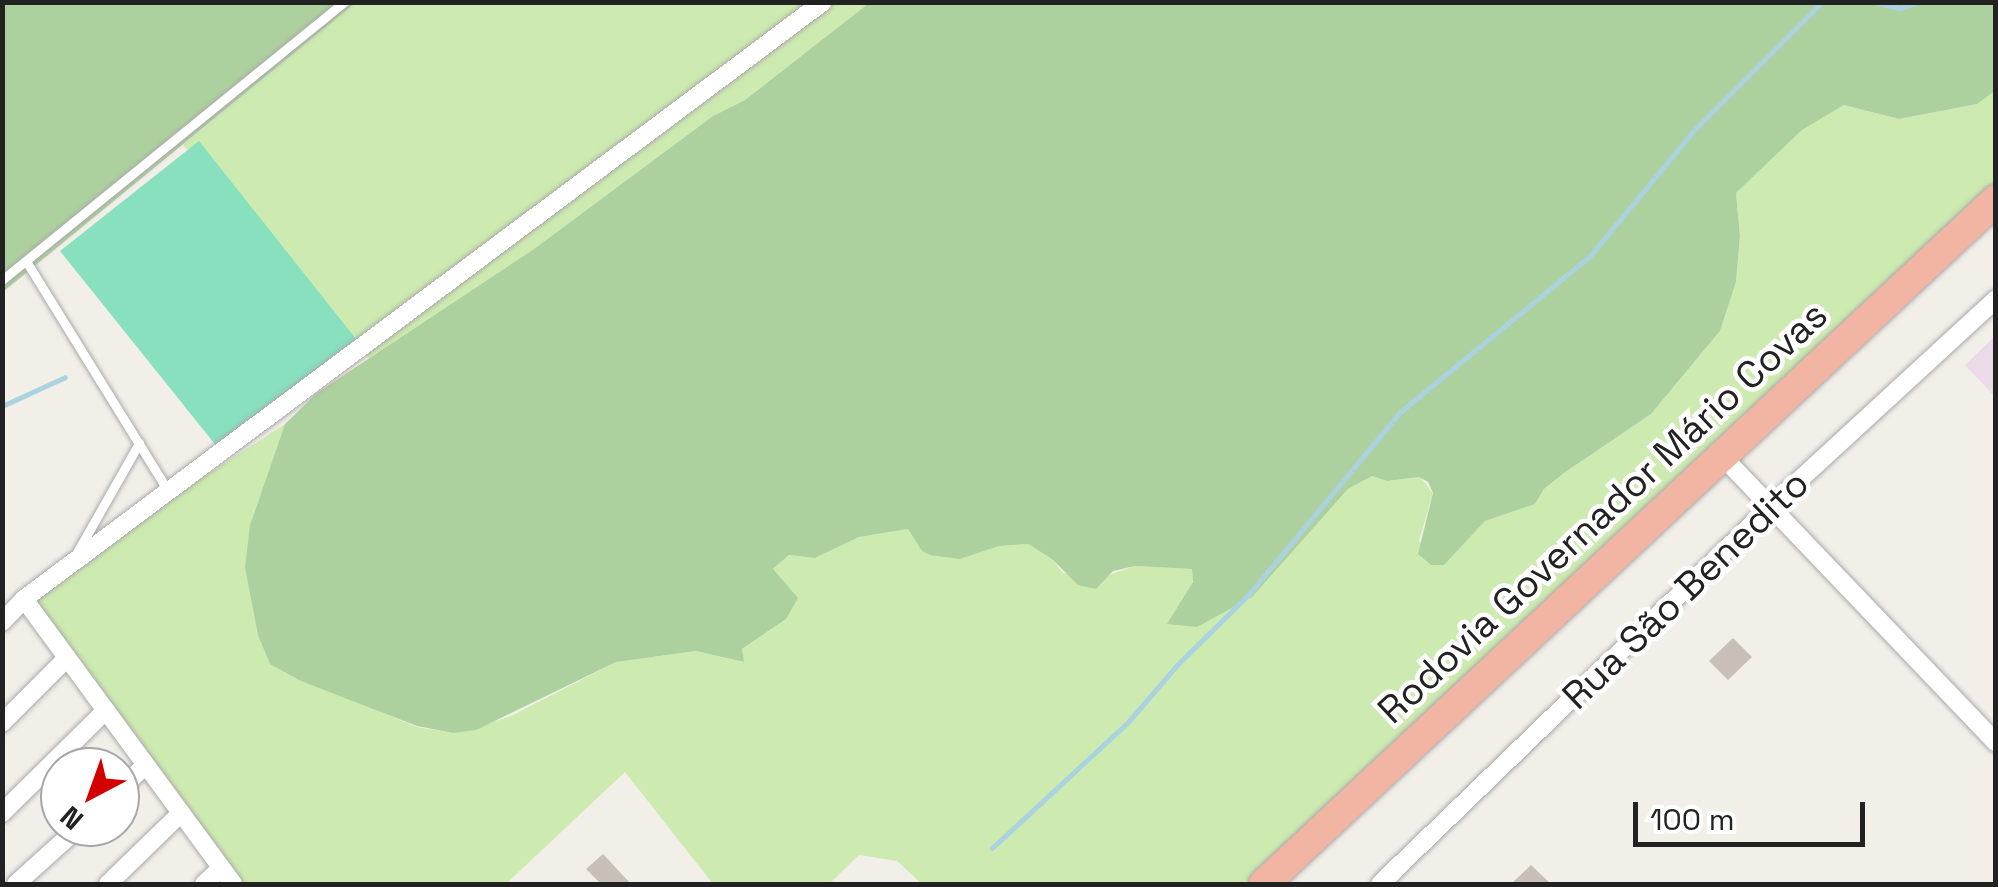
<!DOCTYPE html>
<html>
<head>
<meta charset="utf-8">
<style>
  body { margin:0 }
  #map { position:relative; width:1998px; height:887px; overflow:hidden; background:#f2efe9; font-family:"Space Grotesk",sans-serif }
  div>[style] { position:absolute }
  .industrial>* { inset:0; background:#ebdbe8 }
  .grass>* { inset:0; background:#cdebb0 }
  .forest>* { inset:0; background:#add19e }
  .pitch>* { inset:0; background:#88e0be }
  .stream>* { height:5px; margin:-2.5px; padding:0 2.5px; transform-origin:2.5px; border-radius:2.5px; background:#aad3df }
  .building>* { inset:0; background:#c7bfb8 }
  .roads { filter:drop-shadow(0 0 2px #a9a9a9) drop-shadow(0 0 2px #a9a9a9) }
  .service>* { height:9px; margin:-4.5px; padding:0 4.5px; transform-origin:4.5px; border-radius:4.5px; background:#fff }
  .minor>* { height:18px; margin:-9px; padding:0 9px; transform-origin:9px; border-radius:9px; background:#fff }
  .trunk>* { height:30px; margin:-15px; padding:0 15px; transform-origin:15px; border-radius:15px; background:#f2b4a3 }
  span { translate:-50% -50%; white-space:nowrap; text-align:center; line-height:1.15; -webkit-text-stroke:9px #fff; paint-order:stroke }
  .street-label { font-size:38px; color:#222 }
  .frame { position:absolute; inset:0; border:5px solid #222; pointer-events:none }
  .north { position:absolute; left:40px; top:747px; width:100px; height:100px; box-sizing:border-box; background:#fff; border:2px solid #a7a7a7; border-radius:50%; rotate:221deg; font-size:28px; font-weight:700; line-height:40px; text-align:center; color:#222 }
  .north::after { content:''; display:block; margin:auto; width:35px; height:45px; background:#d40000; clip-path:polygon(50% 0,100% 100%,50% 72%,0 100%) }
  .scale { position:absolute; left:1633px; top:802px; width:232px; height:45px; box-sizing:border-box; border:5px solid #222; border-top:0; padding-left:12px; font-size:30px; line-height:35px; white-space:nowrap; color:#222; -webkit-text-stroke:8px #fff; paint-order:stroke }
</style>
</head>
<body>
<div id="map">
  <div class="industrial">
    <i style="clip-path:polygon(1995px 336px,1995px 397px,1965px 365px)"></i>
  </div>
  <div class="grass">
    <i style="clip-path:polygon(355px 3px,869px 3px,745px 100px,713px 116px,534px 249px,369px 359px,183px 145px)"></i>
    <i style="clip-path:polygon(1995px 91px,1995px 189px,1255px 884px,922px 884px,897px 861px,859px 855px,829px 884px,713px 884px,625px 772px,506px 884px,243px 884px,31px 600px,71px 563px,285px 424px,250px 525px,347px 698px,417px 727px,453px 733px,509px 717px,616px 662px,696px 651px,743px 662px,742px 649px,786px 619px,773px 569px,789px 555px,815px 558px,859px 537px,908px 529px,916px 538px,960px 559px,999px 546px,1028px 544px,1052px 559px,1063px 573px,1103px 577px,1135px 566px,1192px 569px,1193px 581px,1186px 595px,1297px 546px,1348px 489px,1372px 476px,1387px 481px,1420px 477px,1433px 493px,1419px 541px,1444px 565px,1484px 521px,1535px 504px,1544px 489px,1564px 473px,1651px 414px,1720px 331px,1736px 282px,1740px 236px,1736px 193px,1802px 130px,1844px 105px,1899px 119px,1977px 104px)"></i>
  </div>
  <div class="forest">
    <i style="clip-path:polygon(3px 3px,355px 3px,3px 292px)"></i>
    <i style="clip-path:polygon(869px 3px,1995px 3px,1995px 91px,1977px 104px,1899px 119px,1844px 105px,1802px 130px,1736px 193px,1740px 236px,1736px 282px,1720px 331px,1651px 414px,1564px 473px,1544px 489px,1535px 504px,1485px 521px,1444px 565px,1431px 565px,1418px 554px,1433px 493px,1428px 482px,1419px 477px,1387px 481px,1372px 476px,1348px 489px,1252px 597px,1197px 627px,1167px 624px,1193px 582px,1192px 569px,1135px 566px,1113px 571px,1096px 589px,1078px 585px,1052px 559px,1028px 544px,999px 546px,960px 559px,930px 555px,922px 551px,908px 529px,859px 537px,815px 558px,789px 555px,773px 569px,798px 598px,786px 619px,742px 649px,744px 662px,696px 651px,616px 662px,476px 730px,453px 733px,417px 726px,301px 681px,270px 664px,258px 635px,245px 567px,250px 525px,285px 424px,317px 393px,534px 249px,713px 116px,745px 100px)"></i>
  </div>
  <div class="pitch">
    <i style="clip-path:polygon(199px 141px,356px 339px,218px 448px,60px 251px)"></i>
  </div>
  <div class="stream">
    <i style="left:1873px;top:2px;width:28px;rotate:13deg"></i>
    <i style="left:1900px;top:8px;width:18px;rotate:-19deg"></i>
    <i style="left:2px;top:406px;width:69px;rotate:-24.7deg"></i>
    <i style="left:992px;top:848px;width:185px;rotate:-42.8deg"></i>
    <i style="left:1128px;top:722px;width:75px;rotate:-49.3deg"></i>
    <i style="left:1177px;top:665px;width:101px;rotate:-44.6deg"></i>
    <i style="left:1249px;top:594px;width:236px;rotate:-50.3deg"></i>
    <i style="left:1400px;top:412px;width:244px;rotate:-39.4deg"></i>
    <i style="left:1589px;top:257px;width:166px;rotate:-50.4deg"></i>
    <i style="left:1695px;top:129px;width:180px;rotate:-45deg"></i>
  </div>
  <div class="building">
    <i style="clip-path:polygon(1733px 638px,1752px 657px,1728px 680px,1709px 661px)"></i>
    <i style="clip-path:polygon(603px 854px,631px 884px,601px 884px,586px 869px)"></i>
    <i style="clip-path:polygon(1531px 865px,1551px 884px,1511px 884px)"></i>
  </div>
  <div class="roads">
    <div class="service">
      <i style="left:26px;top:261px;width:270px;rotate:58.3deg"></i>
      <i style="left:2px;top:280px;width:441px;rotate:-39.1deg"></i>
      <i style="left:76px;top:554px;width:128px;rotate:-60.4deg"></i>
    </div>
    <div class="minor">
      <i style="left:1723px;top:457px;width:395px;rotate:46.3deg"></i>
      <i style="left:24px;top:599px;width:353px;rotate:53.7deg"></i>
      <i style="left:2px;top:622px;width:32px;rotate:-46deg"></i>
      <i style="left:24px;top:599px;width:997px;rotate:-36.77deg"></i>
      <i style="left:2px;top:723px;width:92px;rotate:-45deg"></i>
      <i style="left:120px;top:789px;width:35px;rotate:-43deg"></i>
      <i style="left:2px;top:813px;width:146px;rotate:-44.7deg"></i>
      <i style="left:16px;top:884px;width:85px;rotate:-42.1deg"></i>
      <i style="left:108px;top:884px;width:102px;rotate:-44.2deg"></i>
      <i style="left:204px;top:884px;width:23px;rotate:-43deg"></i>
      <i style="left:1380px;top:884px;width:542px;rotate:-44.03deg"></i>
      <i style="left:1770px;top:507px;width:307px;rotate:-42.6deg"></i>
    </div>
    <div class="trunk">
      <i style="left:1264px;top:884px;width:1002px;rotate:-43.06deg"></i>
    </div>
  </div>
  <div class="street-label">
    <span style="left:1603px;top:513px;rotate:-43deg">Rodovia Governador Mário Covas</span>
    <span style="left:1686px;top:590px;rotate:-44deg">Rua São Benedito</span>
  </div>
  <div class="frame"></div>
  <div class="north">N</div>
  <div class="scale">100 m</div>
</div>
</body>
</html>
